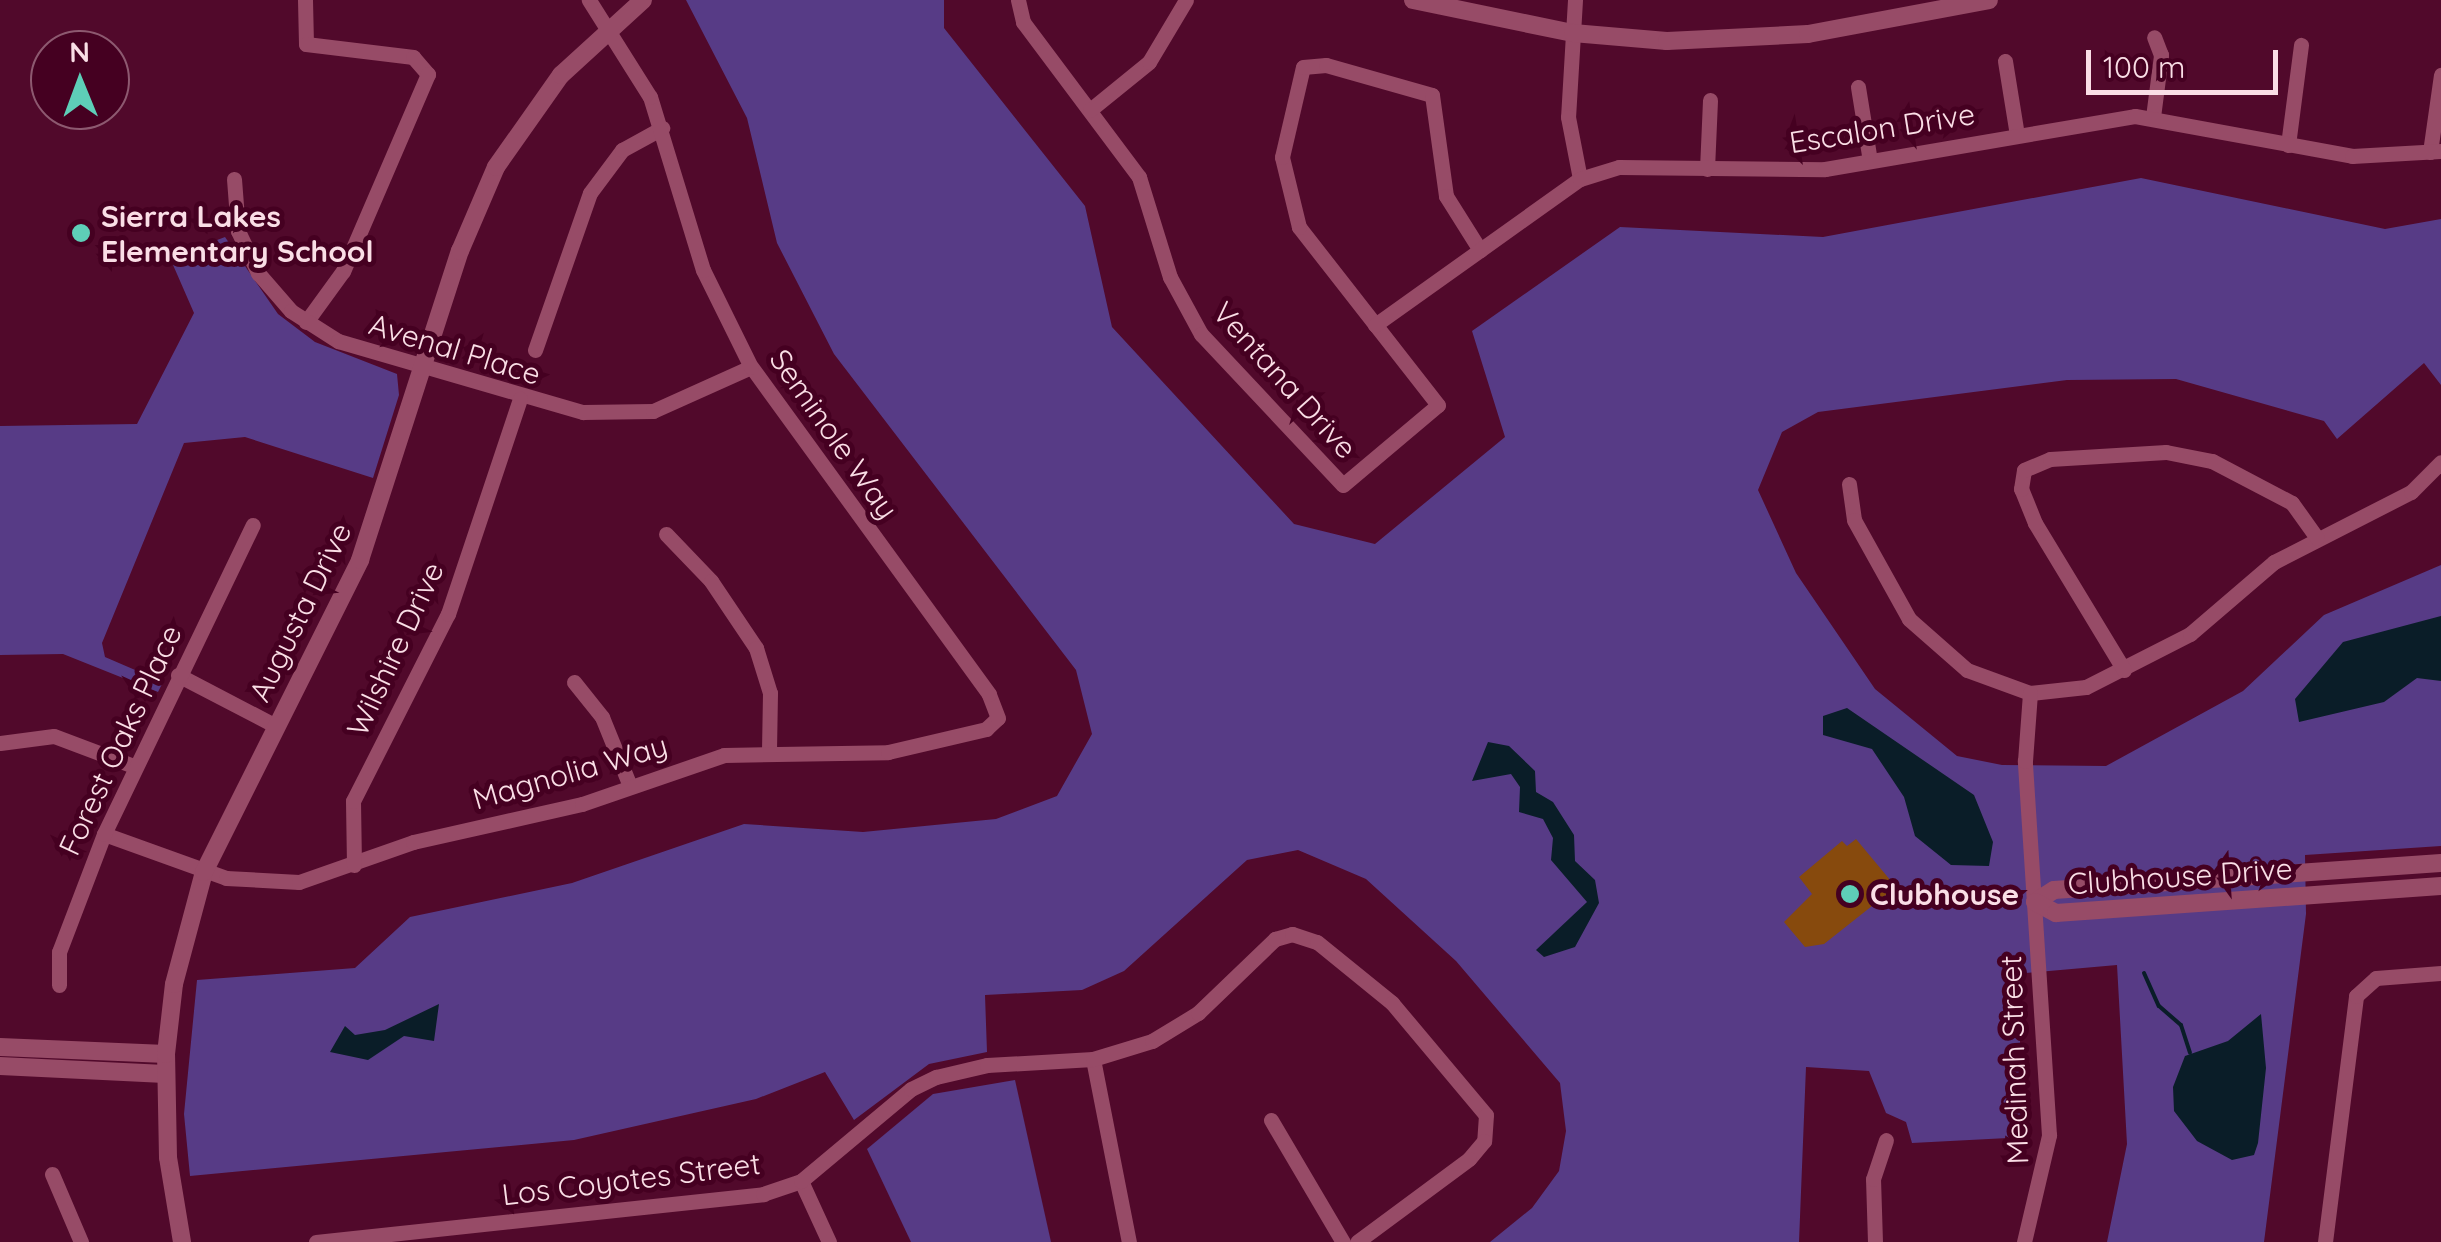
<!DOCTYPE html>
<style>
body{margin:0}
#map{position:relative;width:2441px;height:1242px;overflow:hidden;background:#51092b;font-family:Quicksand,sans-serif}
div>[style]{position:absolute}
.green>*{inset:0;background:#573b86}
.water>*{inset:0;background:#0a1d28}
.stream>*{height:4px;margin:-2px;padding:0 2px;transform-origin:2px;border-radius:2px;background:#0a1d28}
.building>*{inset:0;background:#874a0d}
.minor>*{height:15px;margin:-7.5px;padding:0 7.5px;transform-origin:7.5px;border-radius:7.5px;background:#974b67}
.tertiary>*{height:18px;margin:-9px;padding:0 9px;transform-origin:9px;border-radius:9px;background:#974b67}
.dots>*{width:28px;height:28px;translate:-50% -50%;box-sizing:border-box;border:5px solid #450021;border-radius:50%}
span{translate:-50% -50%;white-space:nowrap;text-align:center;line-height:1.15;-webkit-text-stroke:10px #450021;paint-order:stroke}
.street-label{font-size:30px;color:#fadee6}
.poi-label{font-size:30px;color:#fadee6;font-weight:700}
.left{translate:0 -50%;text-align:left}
.north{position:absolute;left:30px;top:30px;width:100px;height:100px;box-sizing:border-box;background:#450021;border:2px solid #8d5970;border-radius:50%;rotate:359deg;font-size:28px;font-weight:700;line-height:40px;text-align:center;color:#fadee6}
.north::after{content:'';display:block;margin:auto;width:35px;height:45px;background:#5eceb8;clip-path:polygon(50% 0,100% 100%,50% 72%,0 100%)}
.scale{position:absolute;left:2086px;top:50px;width:192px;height:45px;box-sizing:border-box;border:5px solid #fadee6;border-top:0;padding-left:12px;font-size:30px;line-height:35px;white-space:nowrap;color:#fadee6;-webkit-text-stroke:8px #450021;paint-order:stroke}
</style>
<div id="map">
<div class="green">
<i style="clip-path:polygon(686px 0,944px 0,944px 28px,1085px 206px,1112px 327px,1294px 524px,1375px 544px,1505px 437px,1472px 331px,1620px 227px,1823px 237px,2141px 178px,2385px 229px,2441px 219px,2441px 385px,2424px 363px,2337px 439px,2324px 421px,2176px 379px,2067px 380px,1818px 412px,1782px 432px,1758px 490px,1796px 573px,1875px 689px,1957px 756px,2002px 765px,2106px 766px,2243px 691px,2324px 615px,2441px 565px,2441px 846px,2305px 855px,2306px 914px,2264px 1242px,2107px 1242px,2127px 1144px,2117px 965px,2015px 974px,2027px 1137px,1912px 1143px,1906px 1122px,1886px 1113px,1869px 1071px,1806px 1067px,1799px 1242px,1490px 1242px,1532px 1208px,1559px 1171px,1566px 1131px,1560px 1083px,1456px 961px,1366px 879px,1298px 850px,1247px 860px,1124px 971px,1082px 990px,985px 995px,987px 1052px,929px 1064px,854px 1120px,825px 1072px,756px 1099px,574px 1140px,190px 1176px,184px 1114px,197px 980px,355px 968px,410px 917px,572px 883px,744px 824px,863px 832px,996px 819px,1057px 796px,1092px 734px,1076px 670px,834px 354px,777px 243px,747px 118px)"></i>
<i style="clip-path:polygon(225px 237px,278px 314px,315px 342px,397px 374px,399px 395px,373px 478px,245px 437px,184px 443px,102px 643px,105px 657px,163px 682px,158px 692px,63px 654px,0 655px,0 426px,137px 424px,194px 313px,170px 258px)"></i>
<i style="clip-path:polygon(1015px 1080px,1051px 1242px,911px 1242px,867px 1149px,933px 1094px)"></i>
</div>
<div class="water">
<i style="clip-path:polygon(2441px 616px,2441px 681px,2417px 678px,2384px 702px,2299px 722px,2295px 699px,2343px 642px)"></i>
<i style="clip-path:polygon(1847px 708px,1974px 795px,1993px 842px,1989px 866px,1951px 865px,1915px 836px,1904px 797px,1872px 749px,1823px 735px,1823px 716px)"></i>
<i style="clip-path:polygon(1488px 742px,1509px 746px,1535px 771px,1536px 792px,1553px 802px,1574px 835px,1575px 861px,1595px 880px,1599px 903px,1575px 947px,1544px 957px,1536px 950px,1587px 902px,1551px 860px,1553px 838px,1543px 819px,1519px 812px,1520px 787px,1511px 774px,1472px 781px)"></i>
<i style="clip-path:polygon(439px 1004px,434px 1041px,404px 1036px,368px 1060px,330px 1052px,345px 1026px,355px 1035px,385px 1030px)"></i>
<i style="clip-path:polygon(2261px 1014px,2266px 1068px,2258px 1143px,2254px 1155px,2232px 1160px,2197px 1141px,2174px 1111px,2173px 1087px,2185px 1056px,2228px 1041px)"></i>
</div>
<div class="stream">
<i style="left:2144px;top:973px;width:36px;rotate:66deg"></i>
<i style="left:2159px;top:1006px;width:29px;rotate:41deg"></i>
<i style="left:2181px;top:1025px;width:29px;rotate:72deg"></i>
</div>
<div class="building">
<i style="clip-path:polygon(1856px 839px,1896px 887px,1824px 944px,1805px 947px,1784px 922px,1812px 894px,1799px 877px,1842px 841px,1847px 846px)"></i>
</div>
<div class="minor">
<i style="left:305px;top:0;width:44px;rotate:88.7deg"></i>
<i style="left:306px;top:44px;width:108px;rotate:6.9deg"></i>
<i style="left:413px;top:57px;width:23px;rotate:49deg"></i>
<i style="left:428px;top:74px;width:215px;rotate:113.3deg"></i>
<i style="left:343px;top:271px;width:63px;rotate:126deg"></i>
<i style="left:1018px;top:0;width:23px;rotate:77deg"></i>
<i style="left:1023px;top:22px;width:194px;rotate:53.2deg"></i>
<i style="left:1139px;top:177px;width:105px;rotate:72.8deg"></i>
<i style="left:1170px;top:277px;width:65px;rotate:61.5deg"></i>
<i style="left:1201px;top:334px;width:207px;rotate:46.8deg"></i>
<i style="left:1343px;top:485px;width:124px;rotate:-40.1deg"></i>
<i style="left:1438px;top:405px;width:226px;rotate:-128deg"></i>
<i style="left:1299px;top:227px;width:72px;rotate:-103.7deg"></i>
<i style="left:1282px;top:157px;width:92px;rotate:-76.9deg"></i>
<i style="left:1303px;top:67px;width:23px;rotate:-5deg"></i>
<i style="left:1326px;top:65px;width:110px;rotate:15.8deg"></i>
<i style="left:1432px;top:95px;width:102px;rotate:82.1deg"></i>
<i style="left:1446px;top:196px;width:64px;rotate:57.8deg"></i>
<i style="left:1575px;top:0;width:117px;rotate:93.4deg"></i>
<i style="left:1568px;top:117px;width:63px;rotate:79deg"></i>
<i style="left:2005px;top:61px;width:75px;rotate:80.8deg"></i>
<i style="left:1858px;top:87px;width:75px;rotate:80.8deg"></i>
<i style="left:1090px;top:110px;width:76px;rotate:-39.1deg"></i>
<i style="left:1149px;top:62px;width:72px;rotate:-59.2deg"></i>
<i style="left:2153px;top:117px;width:63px;rotate:-82.6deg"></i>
<i style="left:2161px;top:55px;width:19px;rotate:-111deg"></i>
<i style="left:2288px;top:145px;width:101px;rotate:-82.6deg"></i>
<i style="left:2430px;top:152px;width:78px;rotate:-81.9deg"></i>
<i style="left:1707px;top:169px;width:69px;rotate:-87.5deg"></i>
<i style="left:234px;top:179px;width:52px;rotate:85.6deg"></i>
<i style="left:238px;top:231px;width:47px;rotate:64.5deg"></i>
<i style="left:258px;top:273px;width:50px;rotate:49deg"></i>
<i style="left:291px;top:311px;width:56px;rotate:32.6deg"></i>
<i style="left:338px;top:341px;width:255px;rotate:16.2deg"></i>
<i style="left:583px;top:412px;width:70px;rotate:-0.8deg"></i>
<i style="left:653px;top:411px;width:107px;rotate:-24.2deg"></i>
<i style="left:1375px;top:325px;width:252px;rotate:-35.5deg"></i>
<i style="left:1580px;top:179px;width:41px;rotate:-17.1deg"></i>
<i style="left:1619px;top:167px;width:206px;rotate:0.6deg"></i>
<i style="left:1825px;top:169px;width:314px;rotate:-9.7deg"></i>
<i style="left:2135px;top:116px;width:221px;rotate:10.4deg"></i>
<i style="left:2352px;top:156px;width:89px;rotate:-3.2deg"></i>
<i style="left:535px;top:350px;width:166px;rotate:-70.7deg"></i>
<i style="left:590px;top:193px;width:54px;rotate:-53.3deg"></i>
<i style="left:622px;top:150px;width:46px;rotate:-28.8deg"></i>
<i style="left:1849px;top:484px;width:36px;rotate:82deg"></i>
<i style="left:1854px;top:520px;width:113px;rotate:60.9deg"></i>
<i style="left:1909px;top:619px;width:77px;rotate:41.3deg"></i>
<i style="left:1967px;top:670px;width:67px;rotate:20.1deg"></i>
<i style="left:2030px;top:693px;width:56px;rotate:-6.1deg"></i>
<i style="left:2086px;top:687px;width:117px;rotate:-27deg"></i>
<i style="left:2190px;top:634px;width:111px;rotate:-40.6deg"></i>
<i style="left:2274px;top:562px;width:154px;rotate:-27.1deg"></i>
<i style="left:2411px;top:492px;width:42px;rotate:-45deg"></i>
<i style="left:666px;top:534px;width:65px;rotate:46.2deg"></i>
<i style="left:711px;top:581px;width:81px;rotate:56.1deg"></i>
<i style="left:756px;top:648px;width:47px;rotate:72.7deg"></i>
<i style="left:770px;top:693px;width:58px;rotate:91deg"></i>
<i style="left:2124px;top:670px;width:172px;rotate:-121.2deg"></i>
<i style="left:2035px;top:523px;width:37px;rotate:-112deg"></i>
<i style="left:2021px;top:489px;width:19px;rotate:-81deg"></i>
<i style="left:2024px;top:470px;width:28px;rotate:-23deg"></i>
<i style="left:2050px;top:459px;width:116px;rotate:-3.5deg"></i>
<i style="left:2166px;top:452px;width:47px;rotate:11.1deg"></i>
<i style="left:2212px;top:461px;width:90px;rotate:27.7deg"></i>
<i style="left:2292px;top:503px;width:43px;rotate:54.5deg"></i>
<i style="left:178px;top:675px;width:110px;rotate:27.5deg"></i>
<i style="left:574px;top:682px;width:45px;rotate:51.3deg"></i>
<i style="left:602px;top:717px;width:74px;rotate:67.9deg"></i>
<i style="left:0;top:743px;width:54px;rotate:-7.4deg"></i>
<i style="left:54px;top:736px;width:85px;rotate:20.6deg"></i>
<i style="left:104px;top:834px;width:130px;rotate:19.8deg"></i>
<i style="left:226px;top:878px;width:73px;rotate:3.1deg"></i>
<i style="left:299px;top:882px;width:121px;rotate:-19.3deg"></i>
<i style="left:413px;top:842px;width:173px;rotate:-12.7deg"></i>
<i style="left:582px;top:804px;width:150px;rotate:-19deg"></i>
<i style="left:724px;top:755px;width:164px;rotate:-1deg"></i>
<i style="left:888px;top:752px;width:101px;rotate:-13.2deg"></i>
<i style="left:986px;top:729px;width:16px;rotate:-43deg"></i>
<i style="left:998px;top:718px;width:26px;rotate:-111deg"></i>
<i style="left:989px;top:694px;width:404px;rotate:-126deg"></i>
<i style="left:751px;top:367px;width:108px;rotate:-116.3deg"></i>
<i style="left:703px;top:270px;width:181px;rotate:-107deg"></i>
<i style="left:650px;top:97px;width:115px;rotate:-122.2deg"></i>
<i style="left:354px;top:865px;width:64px;rotate:-90.9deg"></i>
<i style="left:353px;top:801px;width:210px;rotate:-63.1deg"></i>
<i style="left:448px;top:614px;width:227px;rotate:-71.5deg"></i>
<i style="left:59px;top:985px;width:33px;rotate:-90deg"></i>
<i style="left:59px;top:952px;width:126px;rotate:-69.1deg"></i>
<i style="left:104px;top:834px;width:343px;rotate:-64.3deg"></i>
<i style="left:1093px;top:1059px;width:187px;rotate:78.9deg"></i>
<i style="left:1271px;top:1120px;width:142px;rotate:59.5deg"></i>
<i style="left:52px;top:1174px;width:74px;rotate:66.9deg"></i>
<i style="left:801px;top:1181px;width:67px;rotate:65.3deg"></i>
<i style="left:316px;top:1242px;width:450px;rotate:-6.1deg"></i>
<i style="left:763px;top:1194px;width:40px;rotate:-18.9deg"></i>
<i style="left:801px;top:1181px;width:143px;rotate:-39.9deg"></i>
<i style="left:911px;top:1089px;width:28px;rotate:-26deg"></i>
<i style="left:936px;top:1077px;width:52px;rotate:-13.2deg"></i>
<i style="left:987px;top:1065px;width:106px;rotate:-3.2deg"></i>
<i style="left:1093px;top:1059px;width:62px;rotate:-17deg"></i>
<i style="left:1152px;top:1041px;width:54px;rotate:-31.3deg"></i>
<i style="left:1198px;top:1013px;width:107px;rotate:-43.9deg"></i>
<i style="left:1275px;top:939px;width:18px;rotate:-16deg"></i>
<i style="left:1292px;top:934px;width:26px;rotate:18deg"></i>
<i style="left:1317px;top:942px;width:97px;rotate:39.1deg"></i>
<i style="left:1392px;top:1003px;width:146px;rotate:50deg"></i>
<i style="left:1486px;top:1115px;width:26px;rotate:94deg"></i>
<i style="left:1484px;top:1141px;width:23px;rotate:130deg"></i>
<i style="left:1469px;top:1159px;width:139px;rotate:143.5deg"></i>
<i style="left:1875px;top:1242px;width:63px;rotate:-91.8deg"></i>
<i style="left:1873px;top:1179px;width:41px;rotate:-71.6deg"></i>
<i style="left:2024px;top:1242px;width:110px;rotate:-76.8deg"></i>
<i style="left:2049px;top:1135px;width:375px;rotate:-93.7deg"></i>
<i style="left:2025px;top:761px;width:68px;rotate:-85.8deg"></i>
<i style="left:2325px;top:1242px;width:248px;rotate:-82.8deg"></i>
<i style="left:2356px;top:996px;width:27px;rotate:-42deg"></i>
<i style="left:2376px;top:978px;width:65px;rotate:-4.4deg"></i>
</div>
<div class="tertiary">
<i style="left:1413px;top:0;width:163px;rotate:11.7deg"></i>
<i style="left:1573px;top:33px;width:94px;rotate:4.9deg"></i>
<i style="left:1667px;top:41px;width:141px;rotate:-2.8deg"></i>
<i style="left:1808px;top:34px;width:184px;rotate:-10.6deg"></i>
<i style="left:2441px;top:863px;width:388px;rotate:176deg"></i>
<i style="left:2054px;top:890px;width:22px;rotate:148deg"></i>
<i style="left:2035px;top:902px;width:24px;rotate:28deg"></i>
<i style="left:2056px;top:913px;width:386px;rotate:-4deg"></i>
<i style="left:0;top:1047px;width:166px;rotate:2.4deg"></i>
<i style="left:0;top:1066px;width:165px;rotate:2.8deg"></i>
<i style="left:182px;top:1242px;width:86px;rotate:-99.4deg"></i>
<i style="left:168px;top:1157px;width:103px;rotate:-91.1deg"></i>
<i style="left:166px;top:1054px;width:70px;rotate:-83.5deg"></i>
<i style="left:174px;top:984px;width:116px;rotate:-75deg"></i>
<i style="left:204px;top:872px;width:349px;rotate:-63.4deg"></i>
<i style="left:360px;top:560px;width:325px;rotate:-72.1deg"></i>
<i style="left:460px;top:251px;width:91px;rotate:-66.8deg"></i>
<i style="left:496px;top:167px;width:113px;rotate:-54.8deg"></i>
<i style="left:561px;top:75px;width:111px;rotate:-42.4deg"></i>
</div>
<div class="dots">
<i style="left:81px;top:233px;background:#5eceb8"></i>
<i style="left:1850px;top:894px;background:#5eceb8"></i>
</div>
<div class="street-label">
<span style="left:1882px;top:128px;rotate:-9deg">Escalon Drive</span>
<span style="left:455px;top:349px;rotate:17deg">Avenal Place</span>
<span style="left:1285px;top:380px;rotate:48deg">Ventana Drive</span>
<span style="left:834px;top:434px;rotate:55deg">Seminole Way</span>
<span style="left:300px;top:612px;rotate:-64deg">Augusta Drive</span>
<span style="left:395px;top:649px;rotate:-65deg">Wilshire Drive</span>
<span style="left:120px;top:740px;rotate:-65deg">Forest Oaks Place</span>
<span style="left:570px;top:772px;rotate:-16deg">Magnolia Way</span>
<span style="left:2180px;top:876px;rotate:-4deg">Clubhouse Drive</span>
<span style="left:2014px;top:1060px;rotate:-92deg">Medinah Street</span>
<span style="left:631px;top:1179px;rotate:-7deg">Los Coyotes Street</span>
</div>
<div class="poi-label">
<span class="left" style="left:101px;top:233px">Sierra Lakes<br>Elementary School</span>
<span class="left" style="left:1870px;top:894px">Clubhouse</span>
</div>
<div class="north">N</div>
<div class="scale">100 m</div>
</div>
